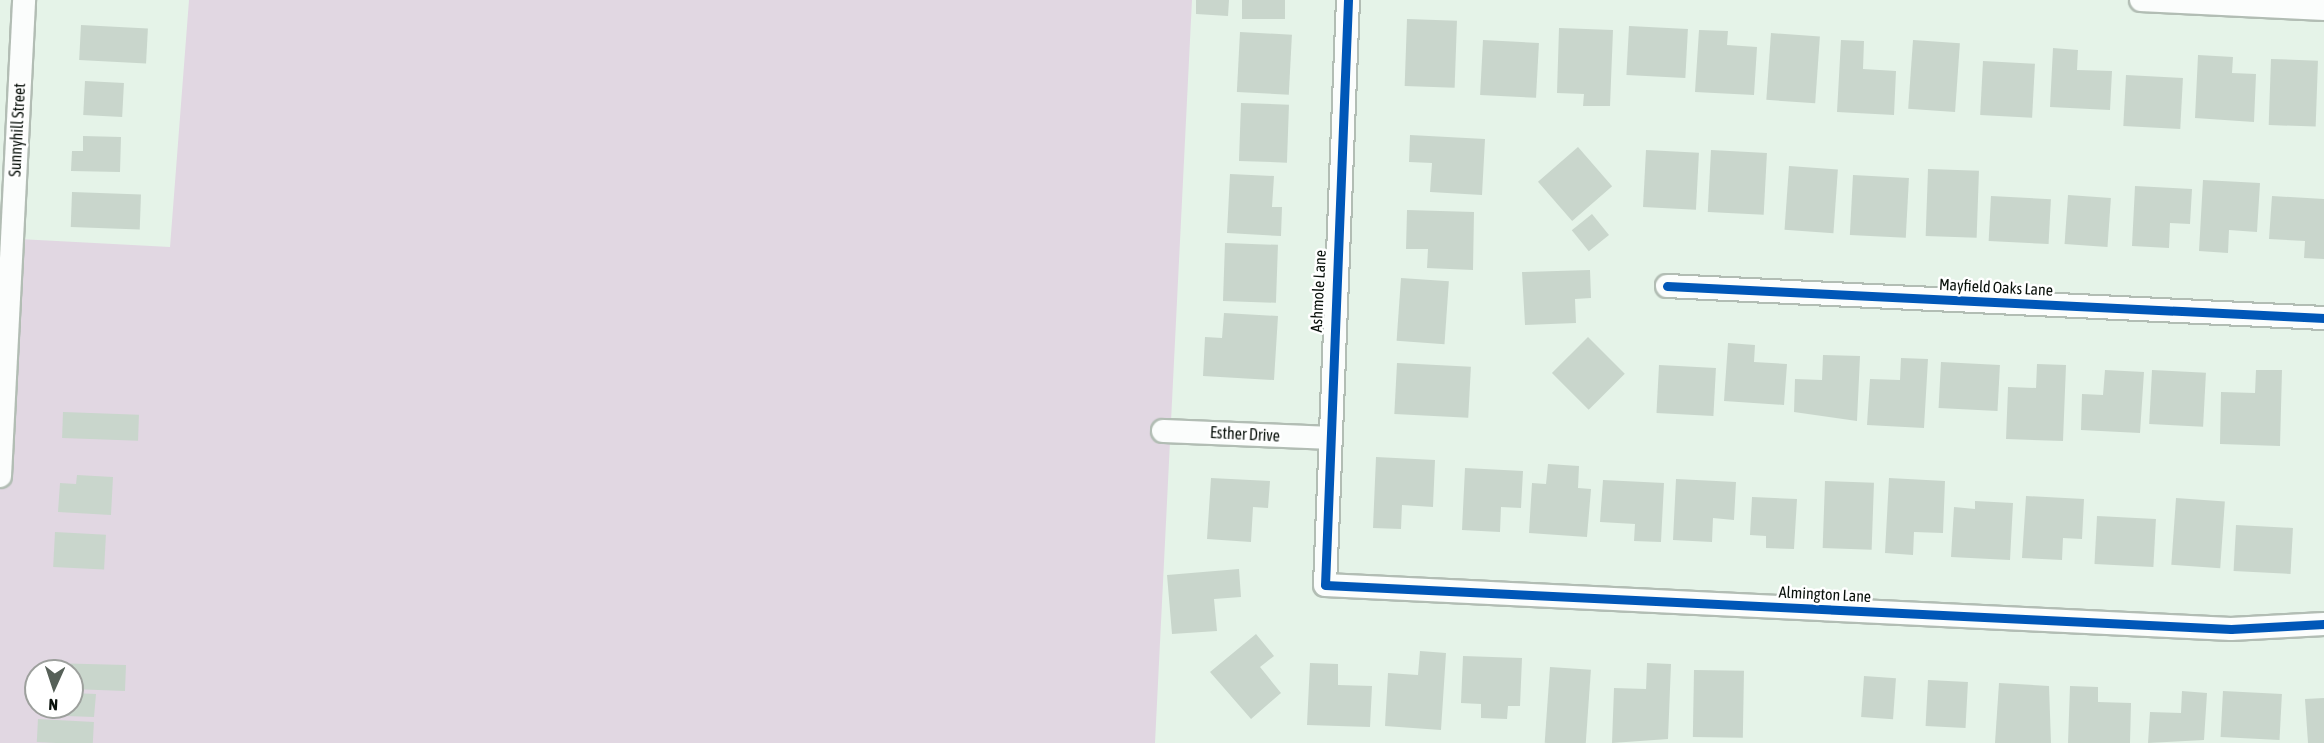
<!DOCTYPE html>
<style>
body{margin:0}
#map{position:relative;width:2324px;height:743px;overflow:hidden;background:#e5f3e8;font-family:"Asap Condensed",sans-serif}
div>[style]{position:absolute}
.green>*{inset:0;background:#e1d7e2}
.building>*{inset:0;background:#c9d6cc;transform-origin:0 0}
.roads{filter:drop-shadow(2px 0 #b2bdb4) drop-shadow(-2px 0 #b2bdb4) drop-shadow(0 2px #b2bdb4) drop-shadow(0 -2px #b2bdb4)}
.street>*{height:22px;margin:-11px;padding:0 11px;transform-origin:11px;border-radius:11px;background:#fbfdfc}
.cycleway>*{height:9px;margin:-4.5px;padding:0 4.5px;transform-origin:4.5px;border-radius:4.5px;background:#0057b8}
span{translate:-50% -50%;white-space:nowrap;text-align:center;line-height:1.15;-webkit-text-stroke:5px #fff;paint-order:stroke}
.street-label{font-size:16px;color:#09110b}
.north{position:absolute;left:24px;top:659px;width:60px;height:60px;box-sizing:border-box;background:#fff;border:2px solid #9da09d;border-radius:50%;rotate:183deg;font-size:16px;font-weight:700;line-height:24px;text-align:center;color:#09110b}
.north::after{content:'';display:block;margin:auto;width:21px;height:27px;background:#566058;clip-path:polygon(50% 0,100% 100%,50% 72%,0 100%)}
</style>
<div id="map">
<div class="green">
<i style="clip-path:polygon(evenodd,189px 0,1192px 0,1155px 743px,0 743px,0 238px,170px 247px,189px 0,36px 671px,72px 671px,72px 707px,36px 707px,36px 671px)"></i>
</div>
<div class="building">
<i style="clip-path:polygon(1196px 0,1229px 0,1228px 16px,1196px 14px)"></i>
<i style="left:1242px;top:0;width:43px;height:19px"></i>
<i style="left:1407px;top:19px;width:50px;height:67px;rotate:2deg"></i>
<i style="left:81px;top:25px;width:67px;height:35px;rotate:3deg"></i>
<i style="left:1629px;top:26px;width:59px;height:49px;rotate:3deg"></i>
<i style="clip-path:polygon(1559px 28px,1613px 30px,1610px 106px,1583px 106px,1584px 94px,1557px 93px)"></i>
<i style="clip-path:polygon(1699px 30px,1728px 31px,1727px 45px,1757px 47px,1754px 95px,1695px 92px)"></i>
<i style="left:1240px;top:32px;width:52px;height:60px;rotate:3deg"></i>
<i style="left:1771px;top:33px;width:49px;height:67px;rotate:4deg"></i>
<i style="left:1483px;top:40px;width:56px;height:55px;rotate:3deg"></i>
<i style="clip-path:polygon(1841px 40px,1864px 41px,1863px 69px,1896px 71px,1894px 115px,1837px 112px)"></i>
<i style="left:1913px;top:40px;width:47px;height:69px;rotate:4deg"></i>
<i style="clip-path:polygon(2053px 48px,2078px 50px,2077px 70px,2112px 71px,2110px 110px,2050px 107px)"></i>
<i style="clip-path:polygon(2198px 55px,2233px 57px,2232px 73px,2256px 74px,2254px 122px,2195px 118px)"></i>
<i style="left:2271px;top:59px;width:47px;height:66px;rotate:2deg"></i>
<i style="left:1983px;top:61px;width:52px;height:54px;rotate:3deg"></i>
<i style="left:2126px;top:75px;width:57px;height:51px;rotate:3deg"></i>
<i style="left:85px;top:81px;width:39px;height:34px;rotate:3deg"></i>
<i style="left:1241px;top:103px;width:48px;height:58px;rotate:2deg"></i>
<i style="clip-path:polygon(1410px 135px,1485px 139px,1482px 195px,1430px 192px,1432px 163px,1409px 162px)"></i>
<i style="clip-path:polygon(83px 136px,121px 137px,120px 172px,71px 171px,72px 151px,83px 151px)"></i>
<i style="left:1578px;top:147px;width:52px;height:53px;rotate:49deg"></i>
<i style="left:1646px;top:150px;width:53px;height:57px;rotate:3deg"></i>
<i style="left:1711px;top:150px;width:56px;height:62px;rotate:3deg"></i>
<i style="left:1789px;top:166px;width:49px;height:64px;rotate:4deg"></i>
<i style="left:1928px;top:169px;width:51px;height:67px;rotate:2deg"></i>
<i style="clip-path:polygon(1230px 174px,1274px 176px,1272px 207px,1282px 207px,1281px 236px,1227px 233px)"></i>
<i style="left:1853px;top:175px;width:56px;height:60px;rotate:3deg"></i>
<i style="clip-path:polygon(2203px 180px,2260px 183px,2257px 232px,2229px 230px,2228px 253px,2199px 251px)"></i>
<i style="clip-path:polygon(2135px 186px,2192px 189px,2190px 224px,2170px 223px,2169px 248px,2132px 246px)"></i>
<i style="left:72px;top:192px;width:69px;height:35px;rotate:2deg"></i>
<i style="left:2068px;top:195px;width:43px;height:49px;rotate:4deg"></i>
<i style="left:1991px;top:196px;width:60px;height:45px;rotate:3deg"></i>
<i style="clip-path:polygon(2272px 196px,2324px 199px,2324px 259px,2304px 258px,2305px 241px,2269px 239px)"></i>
<i style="clip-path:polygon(1407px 210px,1474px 212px,1473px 270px,1427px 268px,1428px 249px,1406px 249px)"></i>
<i style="left:1592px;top:214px;width:27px;height:26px;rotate:51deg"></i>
<i style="left:1225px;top:243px;width:53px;height:58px;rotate:2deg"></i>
<i style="clip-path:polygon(1590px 270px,1591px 298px,1575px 299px,1576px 323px,1525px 325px,1522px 272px)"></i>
<i style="left:1401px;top:278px;width:48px;height:63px;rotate:4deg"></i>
<i style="clip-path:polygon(1224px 313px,1278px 316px,1274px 380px,1203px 376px,1205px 337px,1222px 338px)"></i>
<i style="left:1588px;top:337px;width:52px;height:51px;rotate:45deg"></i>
<i style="clip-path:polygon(1728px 343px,1755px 345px,1754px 362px,1787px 364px,1784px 405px,1724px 401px)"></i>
<i style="clip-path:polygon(1823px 355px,1860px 356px,1857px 421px,1794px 412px,1795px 379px,1822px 380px)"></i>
<i style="clip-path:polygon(1901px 358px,1928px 359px,1924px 428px,1867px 425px,1870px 379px,1900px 380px)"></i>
<i style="left:1941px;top:362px;width:59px;height:46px;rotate:3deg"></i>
<i style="left:1397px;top:363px;width:74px;height:51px;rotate:3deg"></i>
<i style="clip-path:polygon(2037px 364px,2066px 365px,2063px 441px,2006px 439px,2008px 387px,2036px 388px)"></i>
<i style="left:1659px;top:365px;width:57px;height:48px;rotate:3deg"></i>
<i style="clip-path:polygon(2105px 370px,2144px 372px,2140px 433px,2081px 430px,2082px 394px,2103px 395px)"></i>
<i style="left:2152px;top:370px;width:54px;height:54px;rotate:3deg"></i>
<i style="clip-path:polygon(2256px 370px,2282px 370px,2280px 446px,2220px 444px,2221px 392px,2255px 393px)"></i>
<i style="left:63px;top:412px;width:76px;height:26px;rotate:2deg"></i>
<i style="clip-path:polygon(1376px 457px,1435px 460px,1433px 507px,1402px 505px,1401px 529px,1373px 528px)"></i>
<i style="clip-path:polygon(1548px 464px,1579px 466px,1578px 488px,1591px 489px,1587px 537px,1529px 533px,1532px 483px,1546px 484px)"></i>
<i style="clip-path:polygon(1465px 468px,1523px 471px,1521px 508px,1501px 507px,1500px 532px,1462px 530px)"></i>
<i style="clip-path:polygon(77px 475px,113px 477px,111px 515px,58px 512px,60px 483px,76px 484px)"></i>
<i style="clip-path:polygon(1211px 478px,1270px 481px,1268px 508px,1253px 507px,1251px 542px,1207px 539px)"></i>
<i style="clip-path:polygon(1889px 478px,1945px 481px,1943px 533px,1914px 532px,1913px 555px,1885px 553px)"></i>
<i style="clip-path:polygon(1676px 479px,1736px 482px,1734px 520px,1713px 518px,1712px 542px,1673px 540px)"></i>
<i style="clip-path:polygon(1603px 480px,1664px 483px,1661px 542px,1634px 541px,1635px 524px,1600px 522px)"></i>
<i style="left:1825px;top:481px;width:49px;height:67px;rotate:2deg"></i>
<i style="clip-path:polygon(2026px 496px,2084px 499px,2082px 539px,2063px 538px,2062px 560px,2022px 558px)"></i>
<i style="clip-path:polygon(1752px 497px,1797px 499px,1794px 549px,1766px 548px,1766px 536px,1750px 535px)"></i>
<i style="left:2176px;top:498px;width:49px;height:67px;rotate:4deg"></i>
<i style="clip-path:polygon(1975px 501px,2013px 503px,2010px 560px,1951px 557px,1954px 507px,1975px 509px)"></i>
<i style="left:2097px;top:516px;width:59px;height:48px;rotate:3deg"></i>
<i style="left:2236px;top:525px;width:57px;height:46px;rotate:3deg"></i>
<i style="left:55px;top:532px;width:51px;height:35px;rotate:3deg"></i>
<i style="clip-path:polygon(1239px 569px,1241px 597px,1214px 599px,1217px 631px,1172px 634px,1167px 575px)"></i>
<i style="clip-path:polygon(1256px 634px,1274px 656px,1260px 667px,1281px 693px,1251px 719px,1210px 672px)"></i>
<i style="clip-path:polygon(1420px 651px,1446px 653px,1441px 730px,1385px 726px,1388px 673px,1418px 675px)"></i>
<i style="clip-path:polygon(1463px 656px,1522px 658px,1520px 706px,1508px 706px,1507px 719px,1481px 718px,1481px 704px,1461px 703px)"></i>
<i style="clip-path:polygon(49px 663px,126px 665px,125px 691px,72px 689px,72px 671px,49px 671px)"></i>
<i style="clip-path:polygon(1310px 663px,1338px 664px,1338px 685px,1372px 686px,1370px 727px,1307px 725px)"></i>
<i style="clip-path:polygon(1647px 663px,1671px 664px,1668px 739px,1612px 743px,1614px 688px,1646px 689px)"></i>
<i style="left:1550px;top:667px;width:41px;height:76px;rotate:4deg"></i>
<i style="left:1694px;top:670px;width:50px;height:67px;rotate:1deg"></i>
<i style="left:1864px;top:676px;width:32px;height:41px;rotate:4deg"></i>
<i style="left:1928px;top:680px;width:40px;height:46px;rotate:3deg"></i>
<i style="clip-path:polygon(1999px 683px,2049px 686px,2051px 743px,1995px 743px)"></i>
<i style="clip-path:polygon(2070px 686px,2098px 687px,2098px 702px,2131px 703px,2130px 743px,2068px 743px)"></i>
<i style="clip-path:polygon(2182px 691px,2207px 693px,2204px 740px,2148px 743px,2150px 712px,2181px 713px)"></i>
<i style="left:2223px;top:691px;width:59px;height:46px;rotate:3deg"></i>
<i style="clip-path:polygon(72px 693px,96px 694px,94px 717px,39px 715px,39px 707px,72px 707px)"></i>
<i style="clip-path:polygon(2324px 698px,2324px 743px,2308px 743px,2305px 699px)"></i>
<i style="left:38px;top:719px;width:56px;height:23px;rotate:3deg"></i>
</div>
<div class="roads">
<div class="street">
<i style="left:1348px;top:0;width:585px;rotate:92.25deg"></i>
<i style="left:1325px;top:585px;width:907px;rotate:2.78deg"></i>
<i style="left:2231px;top:629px;width:93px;rotate:-3.1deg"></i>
<i style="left:2141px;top:0;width:183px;rotate:2.8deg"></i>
<i style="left:1667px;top:286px;width:658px;rotate:2.79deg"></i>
<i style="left:1163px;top:431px;width:164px;rotate:2.4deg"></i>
<i style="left:0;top:476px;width:477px;rotate:-87.1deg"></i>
</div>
</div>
<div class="cycleway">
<i style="left:1348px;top:0;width:585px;rotate:92.25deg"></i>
<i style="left:1325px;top:585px;width:907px;rotate:2.78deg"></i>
<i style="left:2231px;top:629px;width:93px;rotate:-3.1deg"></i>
<i style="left:1667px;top:286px;width:658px;rotate:2.79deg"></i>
</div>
<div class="street-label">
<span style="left:17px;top:130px;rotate:-87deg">Sunnyhill Street</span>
<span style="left:1996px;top:287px;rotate:3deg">Mayfield Oaks Lane</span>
<span style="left:1318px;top:291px;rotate:-87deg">Ashmole Lane</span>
<span style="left:1245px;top:434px;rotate:3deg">Esther Drive</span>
<span style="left:1825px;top:594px;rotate:3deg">Almington Lane</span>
</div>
<div class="north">N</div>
</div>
